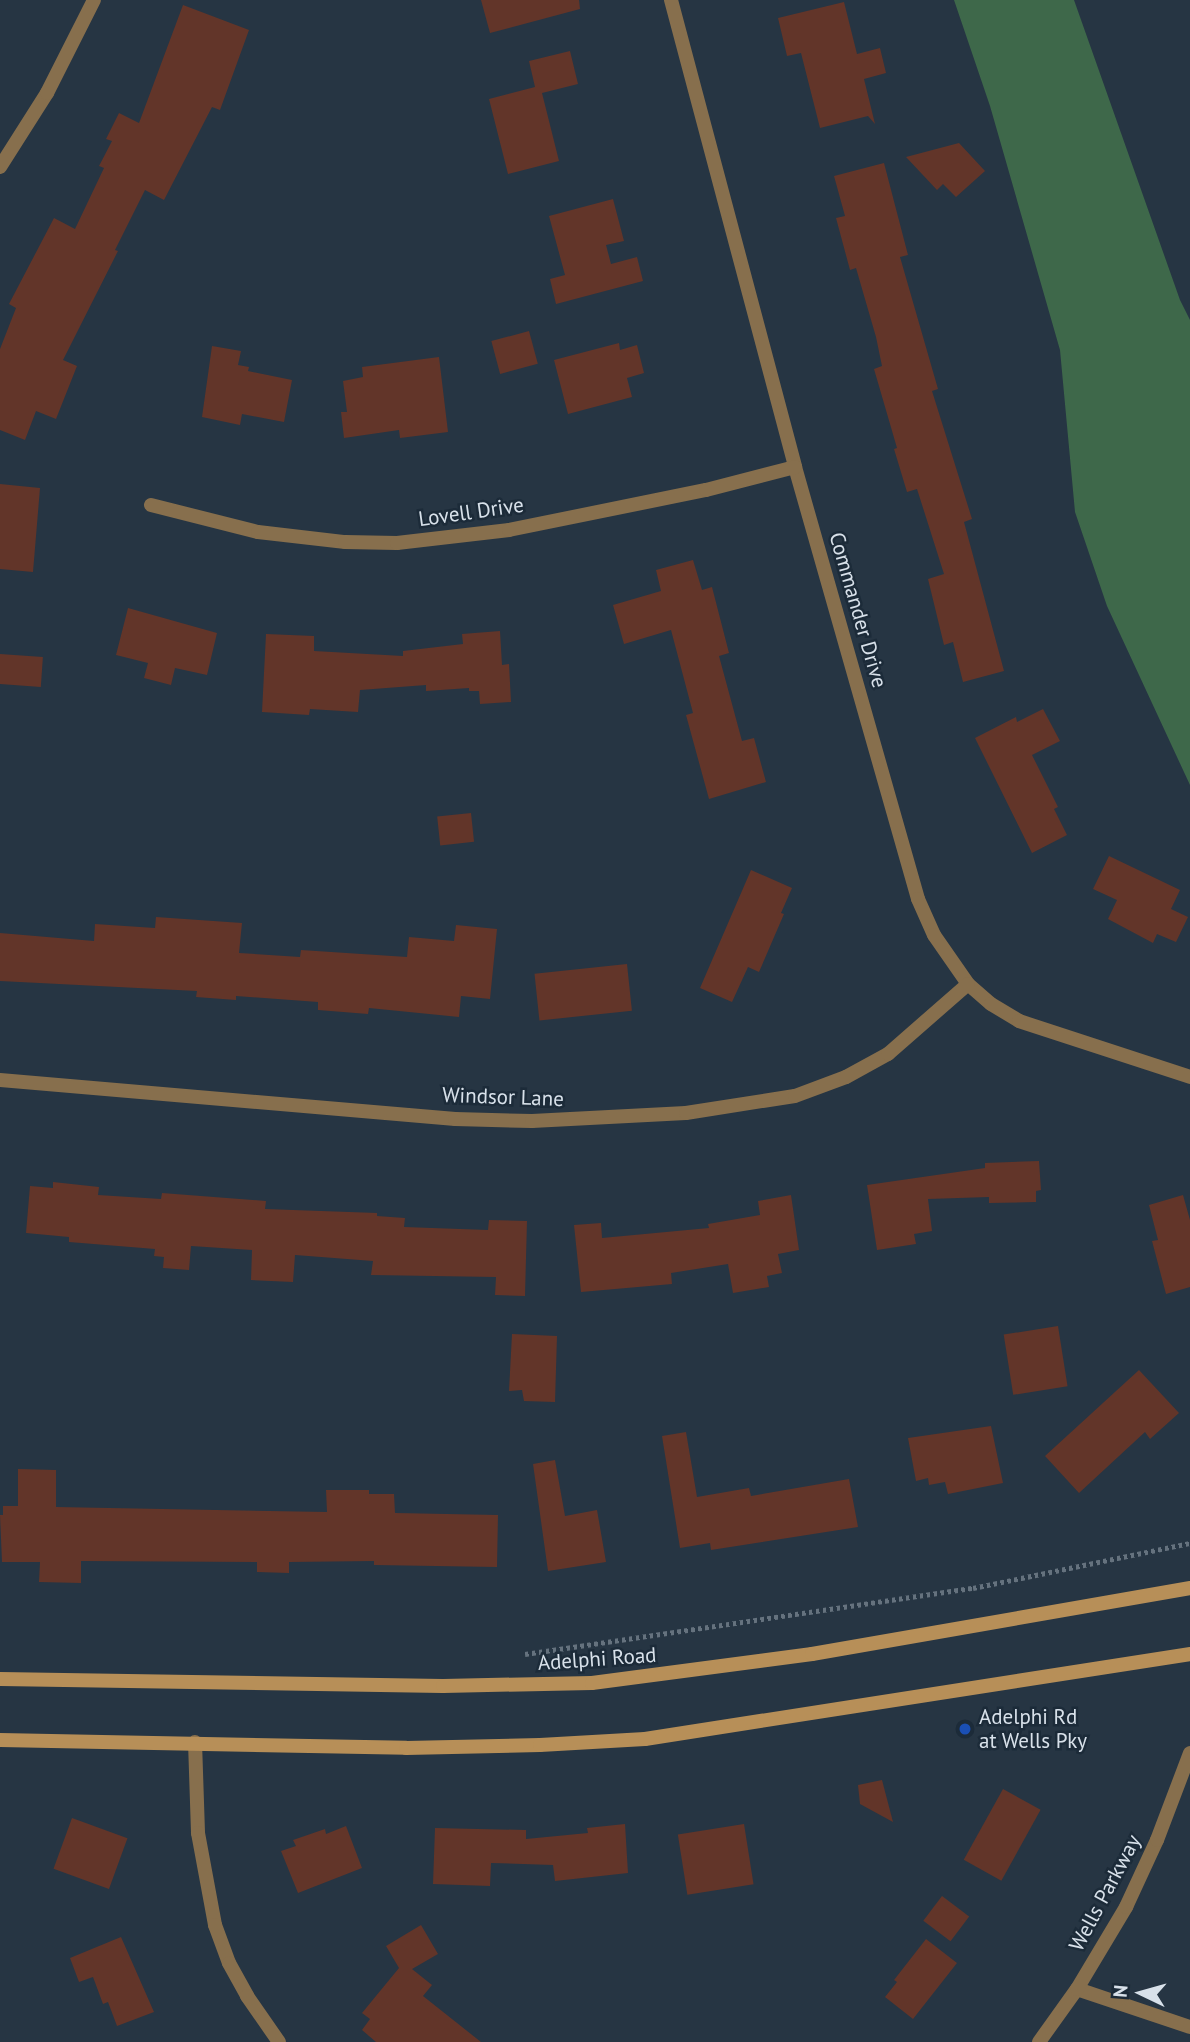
<!DOCTYPE html>
<style>
body{margin:0}
#map{position:relative;width:1190px;height:2042px;overflow:hidden;background:#263543;font-family:"PT Sans",sans-serif}
div>[style]{position:absolute}
.forest>*{inset:0;background:#3e684a}
.building>*{inset:0;background:#623529;transform-origin:0 0}
.path>*{height:4.5px;margin-top:-2.25px;transform-origin:0;background:repeating-linear-gradient(90deg,#65727e 0 3.5px,transparent 0 7px)}
.street>*{height:14px;margin:-7px;padding:0 7px;transform-origin:7px;border-radius:7px;background:#876f4d}
.secondary>*{height:14px;margin:-7px;padding:0 7px;transform-origin:7px;border-radius:7px;background:#b78f58}
.dots>*{width:19px;height:19px;translate:-50% -50%;box-sizing:border-box;border:4px solid #1c2b39;border-radius:50%}
span{translate:-50% -50%;white-space:nowrap;text-align:center;line-height:1.15;-webkit-text-stroke:5px #1c2b39;paint-order:stroke}
.street-label{font-size:21px;color:#d8e1ea}
.poi-label{font-size:21px;color:#d8e1ea}
.left{translate:0 -50%;text-align:left}
.north{position:absolute;left:1106px;top:1958px;width:70px;height:70px;-webkit-text-stroke:5px #1c2b39;paint-order:stroke;rotate:275deg;font-size:19px;font-weight:700;line-height:28px;text-align:center;color:#d8e1ea}
.north::after{content:'';display:block;margin:auto;width:24px;height:32px;background:#d8e1ea;clip-path:polygon(50% 0,100% 100%,50% 72%,0 100%)}
</style>
<div id="map">
<div class="forest">
<i style="clip-path:polygon(954px 0,1074px 0,1180px 300px,1190px 320px,1190px 785px,1107px 606px,1075px 512px,1060px 350px,990px 106px)"></i>
</div>
<div class="building">
<i style="clip-path:polygon(481px 0,579px 0,580px 9px,490px 33px)"></i>
<i style="clip-path:polygon(844px 2px,857px 54px,880px 48px,886px 73px,864px 79px,875px 124px,868px 116px,820px 128px,801px 53px,787px 56px,778px 18px)"></i>
<i style="clip-path:polygon(183px 5px,249px 30px,220px 110px,212px 107px,164px 200px,145px 190px,115px 250px,118px 251px,63px 360px,77px 366px,56px 419px,36px 411px,25px 440px,0 430px,0 349px,16px 308px,9px 304px,54px 218px,75px 229px,104px 168px,99px 166px,112px 141px,106px 139px,119px 113px,139px 123px)"></i>
<i style="clip-path:polygon(570px 51px,578px 84px,542px 93px,559px 161px,508px 174px,489px 99px,535px 87px,529px 61px)"></i>
<i style="clip-path:polygon(959px 143px,985px 171px,956px 197px,943px 184px,937px 190px,906px 157px)"></i>
<i style="clip-path:polygon(884px 163px,908px 255px,900px 257px,938px 389px,932px 391px,972px 519px,964px 522px,1004px 671px,963px 682px,953px 642px,944px 645px,928px 579px,944px 574px,917px 489px,907px 492px,894px 449px,897px 448px,874px 369px,882px 366px,876px 337px,856px 268px,850px 270px,836px 218px,845px 216px,834px 176px)"></i>
<i style="clip-path:polygon(613px 199px,624px 241px,606px 245px,611px 264px,637px 257px,643px 281px,556px 304px,550px 279px,565px 275px,549px 216px)"></i>
<i style="left:529px;top:331px;width:34px;height:39px;rotate:75deg"></i>
<i style="clip-path:polygon(619px 343px,620px 350px,637px 345px,644px 373px,627px 378px,632px 397px,568px 414px,554px 360px)"></i>
<i style="clip-path:polygon(212px 346px,241px 351px,238px 365px,249px 367px,248px 371px,292px 380px,284px 422px,242px 414px,240px 425px,202px 417px)"></i>
<i style="clip-path:polygon(439px 357px,448px 432px,400px 438px,399px 430px,344px 438px,341px 412px,347px 412px,343px 381px,363px 377px,362px 367px)"></i>
<i style="clip-path:polygon(0 484px,40px 488px,33px 572px,0 569px)"></i>
<i style="clip-path:polygon(693px 560px,702px 590px,712px 587px,729px 653px,719px 656px,742px 741px,754px 738px,766px 782px,709px 799px,686px 715px,693px 713px,671px 630px,624px 644px,613px 605px,661px 591px,656px 570px)"></i>
<i style="clip-path:polygon(128px 608px,217px 633px,207px 675px,175px 668px,171px 685px,144px 678px,148px 663px,116px 655px)"></i>
<i style="clip-path:polygon(500px 631px,502px 665px,509px 664px,511px 702px,480px 704px,479px 691px,469px 691px,469px 688px,426px 691px,426px 685px,360px 690px,358px 712px,310px 709px,309px 715px,262px 712px,266px 634px,314px 636px,314px 651px,403px 656px,403px 651px,463px 644px,462px 634px)"></i>
<i style="left:0;top:654px;width:43px;height:30px;rotate:4deg"></i>
<i style="clip-path:polygon(1043px 709px,1060px 741px,1032px 755px,1058px 807px,1054px 809px,1067px 835px,1032px 853px,975px 738px,1016px 717px,1017px 722px)"></i>
<i style="left:471px;top:813px;width:29px;height:34px;rotate:84deg"></i>
<i style="clip-path:polygon(1109px 856px,1180px 890px,1171px 909px,1188px 917px,1176px 942px,1157px 934px,1153px 943px,1108px 919px,1117px 900px,1093px 889px)"></i>
<i style="clip-path:polygon(751px 870px,792px 888px,781px 913px,784px 914px,759px 972px,748px 967px,732px 1002px,700px 988px)"></i>
<i style="clip-path:polygon(156px 917px,242px 923px,239px 953px,300px 957px,301px 950px,407px 957px,409px 937px,454px 941px,456px 925px,497px 929px,490px 999px,461px 996px,459px 1017px,369px 1008px,368px 1014px,318px 1010px,318px 1002px,236px 996px,236px 1000px,196px 997px,197px 991px,0 981px,0 933px,94px 941px,95px 924px,155px 928px)"></i>
<i style="left:627px;top:964px;width:47px;height:93px;rotate:84deg"></i>
<i style="clip-path:polygon(1039px 1161px,1041px 1190px,1036px 1191px,1036px 1202px,989px 1203px,989px 1197px,928px 1199px,932px 1231px,914px 1234px,916px 1244px,877px 1250px,867px 1185px,985px 1168px,985px 1163px)"></i>
<i style="clip-path:polygon(53px 1182px,99px 1187px,98px 1195px,161px 1199px,162px 1193px,266px 1201px,265px 1209px,377px 1213px,377px 1216px,405px 1218px,404px 1227px,488px 1230px,489px 1220px,527px 1221px,525px 1296px,495px 1295px,496px 1277px,371px 1275px,373px 1261px,295px 1255px,293px 1282px,251px 1280px,252px 1250px,191px 1246px,189px 1270px,163px 1268px,164px 1257px,154px 1256px,155px 1249px,69px 1242px,69px 1237px,26px 1233px,30px 1186px,53px 1188px)"></i>
<i style="clip-path:polygon(791px 1195px,799px 1250px,778px 1254px,782px 1273px,767px 1276px,769px 1287px,733px 1293px,728px 1264px,671px 1273px,672px 1284px,581px 1292px,574px 1225px,601px 1223px,602px 1238px,709px 1228px,708px 1224px,760px 1215px,758px 1201px)"></i>
<i style="clip-path:polygon(1183px 1195px,1190px 1220px,1190px 1287px,1166px 1294px,1152px 1241px,1158px 1240px,1149px 1205px)"></i>
<i style="left:1058px;top:1326px;width:61px;height:55px;rotate:81deg"></i>
<i style="clip-path:polygon(512px 1334px,557px 1336px,555px 1402px,524px 1401px,522px 1390px,509px 1391px)"></i>
<i style="clip-path:polygon(1139px 1370px,1179px 1413px,1150px 1439px,1145px 1432px,1079px 1493px,1045px 1456px)"></i>
<i style="clip-path:polygon(991px 1426px,1003px 1483px,948px 1494px,945px 1482px,929px 1485px,928px 1478px,916px 1481px,908px 1438px)"></i>
<i style="clip-path:polygon(686px 1432px,697px 1497px,749px 1488px,751px 1496px,849px 1479px,858px 1527px,711px 1550px,710px 1543px,680px 1548px,662px 1436px)"></i>
<i style="clip-path:polygon(555px 1460px,565px 1516px,597px 1510px,606px 1562px,548px 1571px,533px 1464px)"></i>
<i style="clip-path:polygon(18px 1469px,56px 1470px,56px 1507px,327px 1512px,326px 1490px,369px 1490px,369px 1494px,394px 1494px,395px 1513px,498px 1515px,497px 1567px,374px 1565px,374px 1561px,289px 1562px,289px 1573px,257px 1572px,257px 1562px,81px 1561px,81px 1583px,39px 1582px,40px 1562px,2px 1562px,0 1515px,3px 1515px,3px 1506px,18px 1506px)"></i>
<i style="clip-path:polygon(882px 1780px,893px 1822px,860px 1804px,858px 1785px)"></i>
<i style="left:1003px;top:1789px;width:43px;height:81px;rotate:29deg"></i>
<i style="left:72px;top:1818px;width:59px;height:54px;rotate:20deg"></i>
<i style="clip-path:polygon(625px 1824px,628px 1873px,555px 1881px,553px 1865px,491px 1863px,490px 1886px,433px 1884px,435px 1828px,526px 1830px,526px 1839px,588px 1833px,587px 1828px)"></i>
<i style="left:744px;top:1824px;width:61px;height:67px;rotate:81deg"></i>
<i style="clip-path:polygon(346px 1826px,362px 1868px,298px 1893px,281px 1851px,296px 1846px,293px 1840px,325px 1829px,326px 1834px)"></i>
<i style="left:942px;top:1896px;width:34px;height:31px;rotate:37deg"></i>
<i style="clip-path:polygon(421px 1925px,438px 1954px,412px 1969px,432px 1985px,423px 1996px,481px 2042px,376px 2042px,362px 2030px,370px 2019px,362px 2013px,399px 1968px,386px 1946px)"></i>
<i style="clip-path:polygon(121px 1937px,154px 2012px,117px 2026px,108px 2002px,103px 2004px,93px 1977px,79px 1982px,70px 1958px)"></i>
<i style="clip-path:polygon(926px 1939px,957px 1963px,913px 2019px,885px 1997px,897px 1982px,894px 1980px)"></i>
</div>
<div class="path">
<i style="left:525px;top:1654px;width:453px;rotate:-8.4deg"></i>
<i style="left:973px;top:1588px;width:222px;rotate:-11.7deg"></i>
</div>
<div class="street">
<i style="left:671px;top:0;width:483px;rotate:75.1deg"></i>
<i style="left:795px;top:467px;width:449px;rotate:74.1deg"></i>
<i style="left:918px;top:899px;width:39px;rotate:66deg"></i>
<i style="left:934px;top:935px;width:60px;rotate:55.2deg"></i>
<i style="left:968px;top:984px;width:30px;rotate:41deg"></i>
<i style="left:991px;top:1004px;width:33px;rotate:31deg"></i>
<i style="left:1019px;top:1021px;width:180px;rotate:18.1deg"></i>
<i style="left:0;top:167px;width:88px;rotate:-57.6deg"></i>
<i style="left:47px;top:93px;width:104px;rotate:-63.2deg"></i>
<i style="left:151px;top:505px;width:110px;rotate:14.2deg"></i>
<i style="left:258px;top:532px;width:88px;rotate:6.6deg"></i>
<i style="left:345px;top:542px;width:52px;rotate:1.1deg"></i>
<i style="left:397px;top:543px;width:113px;rotate:-6.6deg"></i>
<i style="left:509px;top:530px;width:201px;rotate:-11.5deg"></i>
<i style="left:706px;top:490px;width:92px;rotate:-14.5deg"></i>
<i style="left:0;top:1080px;width:457px;rotate:4.9deg"></i>
<i style="left:455px;top:1119px;width:77px;rotate:1.5deg"></i>
<i style="left:532px;top:1121px;width:154px;rotate:-3deg"></i>
<i style="left:686px;top:1113px;width:110px;rotate:-8.9deg"></i>
<i style="left:795px;top:1096px;width:54px;rotate:-20.4deg"></i>
<i style="left:846px;top:1077px;width:48px;rotate:-28.7deg"></i>
<i style="left:888px;top:1054px;width:106px;rotate:-41.2deg"></i>
<i style="left:195px;top:1742px;width:91px;rotate:88.1deg"></i>
<i style="left:198px;top:1833px;width:94px;rotate:79.5deg"></i>
<i style="left:215px;top:1925px;width:40px;rotate:69.8deg"></i>
<i style="left:229px;top:1963px;width:38px;rotate:61deg"></i>
<i style="left:247px;top:1996px;width:56px;rotate:55.2deg"></i>
<i style="left:1077px;top:1989px;width:119px;rotate:18.6deg"></i>
<i style="left:1039px;top:2042px;width:65px;rotate:-54.4deg"></i>
<i style="left:1077px;top:1989px;width:96px;rotate:-59.1deg"></i>
<i style="left:1126px;top:1907px;width:74px;rotate:-65.2deg"></i>
<i style="left:1157px;top:1840px;width:93px;rotate:-69.2deg"></i>
</div>
<div class="secondary">
<i style="left:0;top:1679px;width:443px;rotate:0.9deg"></i>
<i style="left:443px;top:1686px;width:149px;rotate:-1.2deg"></i>
<i style="left:592px;top:1683px;width:222px;rotate:-7.5deg"></i>
<i style="left:812px;top:1654px;width:384px;rotate:-9.9deg"></i>
<i style="left:0;top:1740px;width:406px;rotate:1.1deg"></i>
<i style="left:406px;top:1748px;width:134px;rotate:-1.3deg"></i>
<i style="left:540px;top:1745px;width:105px;rotate:-3.3deg"></i>
<i style="left:645px;top:1739px;width:552px;rotate:-8.86deg"></i>
</div>
<div class="dots">
<i style="left:965px;top:1729px;background:#1a4fb4"></i>
</div>
<div class="street-label">
<span style="left:471px;top:512px;rotate:-8deg">Lovell Drive</span>
<span style="left:858px;top:610px;rotate:74deg">Commander Drive</span>
<span style="left:503px;top:1097px;rotate:2deg">Windsor Lane</span>
<span style="left:597px;top:1659px;rotate:-4deg">Adelphi Road</span>
<span style="left:1105px;top:1893px;rotate:-62deg">Wells Parkway</span>
</div>
<div class="poi-label">
<span class="left" style="left:979px;top:1729px">Adelphi Rd<br>at Wells Pky</span>
</div>
<div class="north">N</div>
</div>
